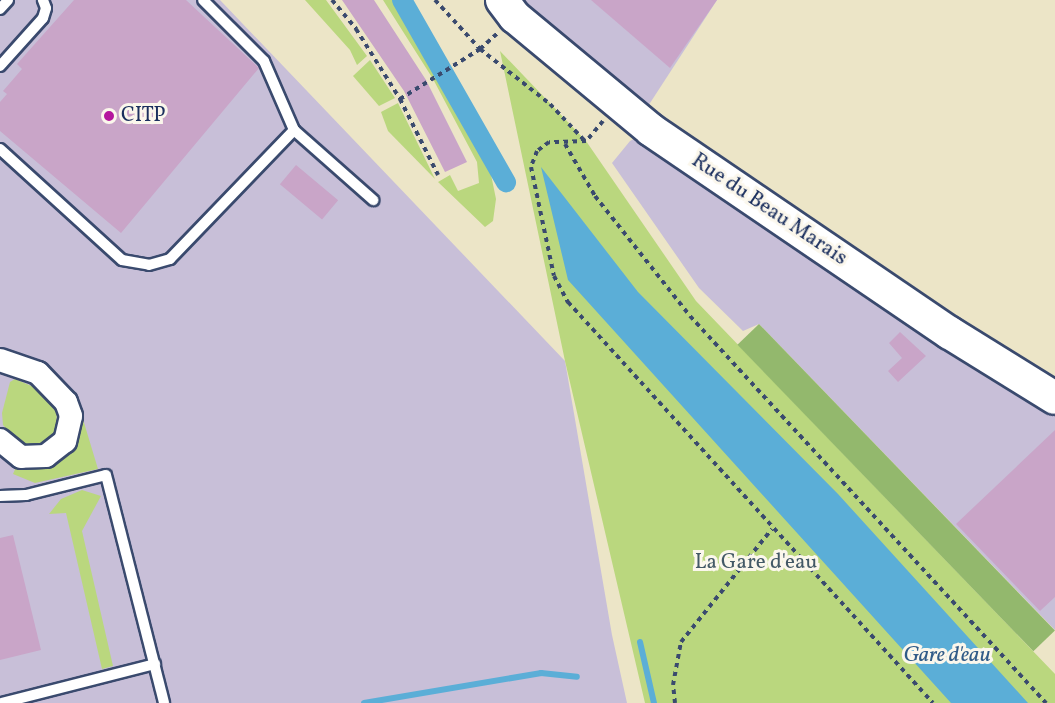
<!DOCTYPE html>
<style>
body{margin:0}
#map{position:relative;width:1055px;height:703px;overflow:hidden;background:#ece5c7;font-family:Vollkorn,serif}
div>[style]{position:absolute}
.industrial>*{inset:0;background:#c8bfd8}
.green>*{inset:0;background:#bad77e}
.forest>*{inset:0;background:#93b86d;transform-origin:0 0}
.water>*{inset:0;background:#5baed7}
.stream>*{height:6px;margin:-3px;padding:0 3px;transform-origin:3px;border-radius:3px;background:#5baed7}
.canal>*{height:20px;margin:-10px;padding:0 10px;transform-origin:10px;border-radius:10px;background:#5baed7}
.building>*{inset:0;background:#c9a5c8;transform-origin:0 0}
.path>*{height:4px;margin-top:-2px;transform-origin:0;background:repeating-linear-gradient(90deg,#3a4a6e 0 4.5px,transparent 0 9px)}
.roads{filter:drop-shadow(2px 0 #3a4a6e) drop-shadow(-2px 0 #3a4a6e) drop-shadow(0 2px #3a4a6e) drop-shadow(0 -2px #3a4a6e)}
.lane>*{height:10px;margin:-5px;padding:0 5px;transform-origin:5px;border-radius:5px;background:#fff}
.street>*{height:22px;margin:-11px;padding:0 11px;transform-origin:11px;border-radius:11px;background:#fff}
.secondary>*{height:32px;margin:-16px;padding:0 16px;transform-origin:16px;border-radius:16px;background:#fff}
.dots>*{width:16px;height:16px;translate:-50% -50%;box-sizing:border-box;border:3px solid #fbf7ec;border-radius:50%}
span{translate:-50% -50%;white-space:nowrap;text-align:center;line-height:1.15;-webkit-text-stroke:6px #fbf7ec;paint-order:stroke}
.poi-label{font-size:21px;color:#1b2f5e}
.left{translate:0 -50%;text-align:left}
.street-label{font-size:21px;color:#1b2f5e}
.park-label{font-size:21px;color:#435966}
.water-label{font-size:22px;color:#315b88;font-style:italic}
</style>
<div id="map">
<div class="industrial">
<i style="clip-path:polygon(0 0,220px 0,565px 361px,612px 635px,627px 703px,0 703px)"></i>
<i style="clip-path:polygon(502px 0,717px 0,639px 120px)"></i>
<i style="clip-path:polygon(651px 130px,1055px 398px,1055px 630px,759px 324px,743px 331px,699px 288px,612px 163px,630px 141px)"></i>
</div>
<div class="green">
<i style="clip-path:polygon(305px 0,326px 0,367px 56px,357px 65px,350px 50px)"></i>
<i style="clip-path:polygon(383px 0,396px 0,487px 155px,496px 199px,493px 221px,485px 227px,438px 182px,450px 175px,458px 191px,479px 183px,477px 162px,433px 79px)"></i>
<i style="clip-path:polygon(500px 51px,586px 141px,696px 301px,1055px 674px,1055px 703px,645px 703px,565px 361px)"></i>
<i style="clip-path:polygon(370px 60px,395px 98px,379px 106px,353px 76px)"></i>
<i style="clip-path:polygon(398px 103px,435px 179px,388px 131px,381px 112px)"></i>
<i style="clip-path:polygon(15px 379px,41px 390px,57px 411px,56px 431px,41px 446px,23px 447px,3px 425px,2px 413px,10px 382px)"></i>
<i style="clip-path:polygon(82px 416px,98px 469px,35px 483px,13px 474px,16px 467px,55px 465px,77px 439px)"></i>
<i style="clip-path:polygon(82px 490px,101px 496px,82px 531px,113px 666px,102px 669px,66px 513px,49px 514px,61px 499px)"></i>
</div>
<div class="forest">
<i style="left:759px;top:324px;width:426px;height:30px;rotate:46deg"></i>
</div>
<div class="water">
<i style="clip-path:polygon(541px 167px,638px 292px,838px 494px,1028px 703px,951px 703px,568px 280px)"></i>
</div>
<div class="stream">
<i style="left:640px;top:642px;width:63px;rotate:77.1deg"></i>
<i style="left:364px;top:703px;width:180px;rotate:-9.6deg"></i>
<i style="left:541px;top:673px;width:36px;rotate:6deg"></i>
</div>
<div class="canal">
<i style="left:402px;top:0;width:210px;rotate:60.3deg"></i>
</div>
<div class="building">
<i style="clip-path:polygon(74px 0,186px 0,259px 68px,121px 233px,0 131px,0 102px,7px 94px,3px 91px,22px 69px,17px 64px)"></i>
<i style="clip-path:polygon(342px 0,374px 0,426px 80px,467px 162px,445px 172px,404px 91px)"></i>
<i style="clip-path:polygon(591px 0,717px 0,670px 68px)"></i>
<i style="left:296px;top:165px;width:55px;height:25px;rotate:40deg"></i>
<i style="clip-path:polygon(900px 332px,926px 356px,898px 382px,888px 371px,902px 358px,889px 343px)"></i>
<i style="clip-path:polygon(1055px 430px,1055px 597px,1040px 611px,956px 524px)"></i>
<i style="clip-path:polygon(13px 535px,41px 650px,0 660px,0 538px)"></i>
</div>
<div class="path">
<i style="left:332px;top:0;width:38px;rotate:50deg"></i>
<i style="left:356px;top:29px;width:83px;rotate:57.8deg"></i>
<i style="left:400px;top:99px;width:85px;rotate:63.4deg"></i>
<i style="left:435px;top:0;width:67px;rotate:47.4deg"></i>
<i style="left:480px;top:49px;width:89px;rotate:38.2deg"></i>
<i style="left:550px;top:104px;width:51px;rotate:46.6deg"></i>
<i style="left:400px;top:99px;width:94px;rotate:-32deg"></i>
<i style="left:480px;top:49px;width:25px;rotate:-42deg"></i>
<i style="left:603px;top:121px;width:26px;rotate:130deg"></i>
<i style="left:586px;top:141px;width:37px;rotate:178deg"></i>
<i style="left:549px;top:142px;width:15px;rotate:143deg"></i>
<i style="left:537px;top:151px;width:17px;rotate:111deg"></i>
<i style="left:531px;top:167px;width:111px;rotate:78.1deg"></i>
<i style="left:554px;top:276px;width:30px;rotate:62deg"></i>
<i style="left:568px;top:302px;width:542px;rotate:47.69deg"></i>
<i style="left:565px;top:144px;width:60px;rotate:60deg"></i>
<i style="left:595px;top:196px;width:153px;rotate:51.6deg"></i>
<i style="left:690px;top:316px;width:526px;rotate:47.39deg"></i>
<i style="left:675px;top:703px;width:18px;rotate:-96deg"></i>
<i style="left:673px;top:685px;width:44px;rotate:-79.5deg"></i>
<i style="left:681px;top:642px;width:145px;rotate:-51.2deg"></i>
</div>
<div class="roads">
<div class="lane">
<i style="left:0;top:9px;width:12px;rotate:-48deg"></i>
<i style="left:0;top:66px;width:64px;rotate:-48.1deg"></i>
<i style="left:43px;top:18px;width:10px;rotate:-73deg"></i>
<i style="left:46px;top:8px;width:9px;rotate:-111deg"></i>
<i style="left:294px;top:130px;width:106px;rotate:41.5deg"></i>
<i style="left:0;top:149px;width:165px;rotate:42.3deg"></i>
<i style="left:122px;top:260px;width:27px;rotate:10deg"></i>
<i style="left:149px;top:265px;width:22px;rotate:-16deg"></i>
<i style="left:170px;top:259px;width:179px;rotate:-46.1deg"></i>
<i style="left:294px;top:130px;width:75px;rotate:-113.5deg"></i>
<i style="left:264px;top:61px;width:86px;rotate:-135deg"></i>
<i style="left:0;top:496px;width:26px;rotate:-2deg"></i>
<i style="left:26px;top:495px;width:82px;rotate:-14deg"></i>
<i style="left:106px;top:475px;width:235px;rotate:75.7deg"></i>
<i style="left:2px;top:703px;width:158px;rotate:-14.3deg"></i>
</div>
<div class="street">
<i style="left:0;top:360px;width:40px;rotate:18.9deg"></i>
<i style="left:38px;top:373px;width:40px;rotate:46deg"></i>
<i style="left:66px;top:402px;width:15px;rotate:70deg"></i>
<i style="left:71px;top:416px;width:26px;rotate:103deg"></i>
<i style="left:65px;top:441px;width:24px;rotate:142deg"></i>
<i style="left:46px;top:456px;width:25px;rotate:178deg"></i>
<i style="left:21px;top:457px;width:27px;rotate:-141deg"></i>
</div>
<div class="secondary">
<i style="left:502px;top:0;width:21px;rotate:53deg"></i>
<i style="left:515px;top:17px;width:177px;rotate:39.7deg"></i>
<i style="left:651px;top:130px;width:361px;rotate:34.2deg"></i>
<i style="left:950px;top:333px;width:123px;rotate:31.8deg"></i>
</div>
</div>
<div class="dots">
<i style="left:109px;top:116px;background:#b5179e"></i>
</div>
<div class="poi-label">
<span class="left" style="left:121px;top:116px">CITP</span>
</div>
<div class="street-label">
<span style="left:769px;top:210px;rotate:34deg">Rue du Beau Marais</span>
</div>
<div class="park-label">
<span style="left:756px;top:563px">La Gare d'eau</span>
</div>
<div class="water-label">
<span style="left:947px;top:656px">Gare d'eau</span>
</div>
</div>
